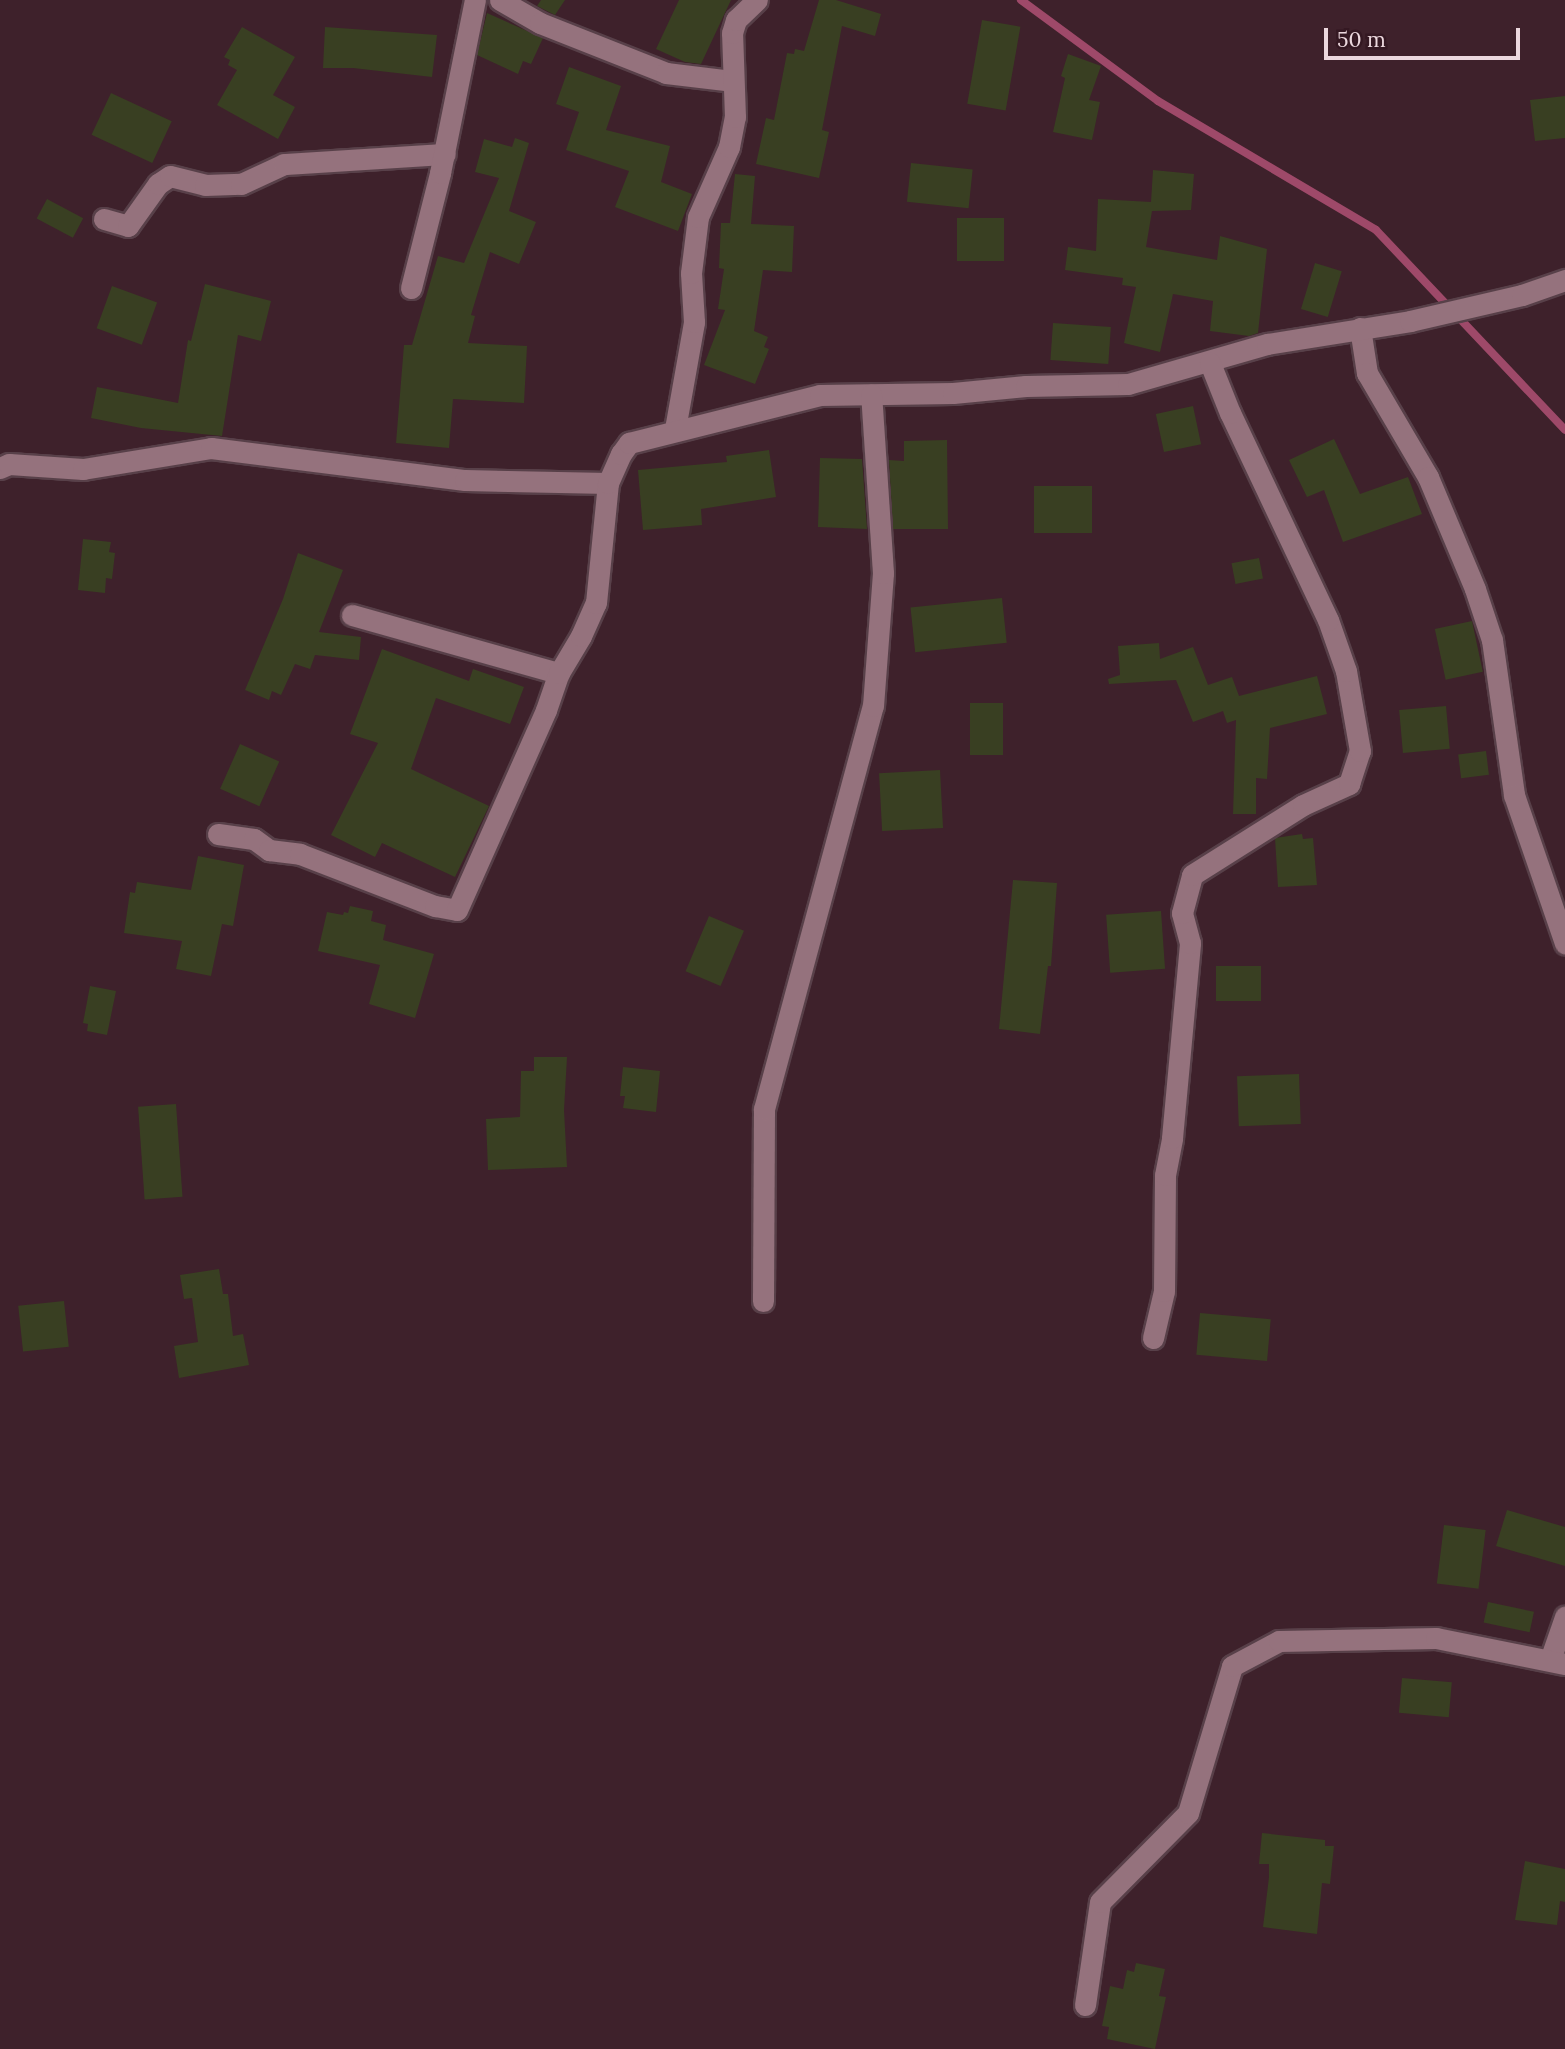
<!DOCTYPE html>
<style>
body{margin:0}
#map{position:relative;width:1565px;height:2049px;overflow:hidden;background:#3e212b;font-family:Lora,serif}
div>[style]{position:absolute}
.stream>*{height:8px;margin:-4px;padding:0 4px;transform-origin:4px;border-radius:4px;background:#9e4969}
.building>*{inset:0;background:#393f22;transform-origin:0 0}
.roads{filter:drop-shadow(2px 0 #584049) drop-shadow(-2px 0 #584049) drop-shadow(0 2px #584049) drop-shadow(0 -2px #584049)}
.street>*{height:21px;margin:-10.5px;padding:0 10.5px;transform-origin:10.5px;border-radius:10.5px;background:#95727d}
span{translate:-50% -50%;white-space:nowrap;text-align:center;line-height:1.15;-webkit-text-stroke:7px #341822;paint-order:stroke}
.scale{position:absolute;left:1324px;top:28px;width:196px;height:32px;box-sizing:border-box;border:4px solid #ecd8de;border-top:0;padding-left:9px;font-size:21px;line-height:24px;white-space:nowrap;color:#ecd8de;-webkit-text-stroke:5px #341822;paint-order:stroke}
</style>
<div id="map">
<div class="stream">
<i style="left:1021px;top:0;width:170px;rotate:36.4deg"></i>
<i style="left:1158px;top:101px;width:253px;rotate:30.6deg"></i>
<i style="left:1376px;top:230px;width:275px;rotate:46.6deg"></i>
</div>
<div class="building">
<i style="clip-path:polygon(541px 0,565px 0,555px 15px,537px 6px)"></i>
<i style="clip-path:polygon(679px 0,731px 0,701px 64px,685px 62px,656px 49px)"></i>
<i style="clip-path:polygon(819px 0,836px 0,881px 14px,875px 36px,842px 26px,822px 130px,829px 132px,819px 178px,756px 164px,766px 118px,774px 120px,787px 53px,794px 54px,795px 49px,804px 51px)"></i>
<i style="clip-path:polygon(487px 13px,543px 38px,531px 64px,523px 61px,518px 74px,477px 55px)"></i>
<i style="left:982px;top:20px;width:39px;height:85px;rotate:10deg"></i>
<i style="clip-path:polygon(242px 27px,295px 57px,273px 95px,295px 107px,278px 139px,217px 105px,237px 70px,228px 65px,230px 60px,224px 57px)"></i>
<i style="clip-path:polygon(325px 27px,437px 35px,432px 77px,353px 68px,323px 68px)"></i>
<i style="clip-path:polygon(1068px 54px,1101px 66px,1089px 100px,1100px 102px,1092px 140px,1053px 132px,1065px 78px,1061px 76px)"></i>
<i style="clip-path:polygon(569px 67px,621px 86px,606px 130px,670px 146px,661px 182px,692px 194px,678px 231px,615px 207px,629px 171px,566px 150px,579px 112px,556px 104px)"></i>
<i style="left:111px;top:93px;width:67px;height:46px;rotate:25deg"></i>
<i style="clip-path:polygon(1565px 96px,1565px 138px,1535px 141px,1530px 100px)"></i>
<i style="clip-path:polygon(515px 138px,529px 143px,509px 211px,536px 222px,519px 264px,490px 252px,471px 315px,475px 316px,468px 343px,527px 346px,524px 403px,453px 399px,449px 448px,396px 443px,404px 345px,412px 345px,438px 256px,464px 263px,499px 178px,475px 172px,484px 139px,512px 147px)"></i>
<i style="left:911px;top:163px;width:62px;height:39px;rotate:6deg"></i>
<i style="clip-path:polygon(1153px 170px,1194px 174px,1191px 210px,1152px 211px,1146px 247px,1217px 260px,1220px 236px,1267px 249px,1258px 333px,1249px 336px,1210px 331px,1213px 301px,1173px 294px,1160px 352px,1124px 343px,1136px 287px,1122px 285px,1123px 278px,1065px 270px,1068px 247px,1096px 251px,1098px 199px,1151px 202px)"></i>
<i style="clip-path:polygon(735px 174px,755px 176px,751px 224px,794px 226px,792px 272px,763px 270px,754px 331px,768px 337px,764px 347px,769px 349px,755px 384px,704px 365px,725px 310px,718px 309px,724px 269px,719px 268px,721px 223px,730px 223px)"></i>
<i style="left:47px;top:199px;width:41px;height:22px;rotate:28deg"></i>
<i style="left:957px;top:218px;width:47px;height:43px"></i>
<i style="left:1315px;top:263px;width:28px;height:48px;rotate:17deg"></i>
<i style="clip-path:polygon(205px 284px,271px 301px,261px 341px,238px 335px,222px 436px,141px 428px,91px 418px,97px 387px,178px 403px,188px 340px,191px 341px)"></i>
<i style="left:112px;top:286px;width:48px;height:45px;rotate:20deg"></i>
<i style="left:1053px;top:323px;width:58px;height:37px;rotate:4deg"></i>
<i style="left:1193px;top:406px;width:39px;height:38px;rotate:78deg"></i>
<i style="clip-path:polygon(1334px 439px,1360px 494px,1408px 477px,1422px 514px,1343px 542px,1324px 490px,1307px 497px,1289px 460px)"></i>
<i style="clip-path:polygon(947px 440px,948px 529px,893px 529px,889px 460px,904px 461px,904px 441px)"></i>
<i style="clip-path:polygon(769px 450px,776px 497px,701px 509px,702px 525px,643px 530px,638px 470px,727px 462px,726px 456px)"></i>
<i style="clip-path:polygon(820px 458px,862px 459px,867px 529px,818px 527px)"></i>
<i style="left:1034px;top:486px;width:58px;height:47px"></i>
<i style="clip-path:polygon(83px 539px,111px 542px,109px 552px,115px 553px,112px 579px,106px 578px,105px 593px,78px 590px)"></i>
<i style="clip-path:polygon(298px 553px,343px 570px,319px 632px,361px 637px,359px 660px,315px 655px,310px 669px,295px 664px,281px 695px,272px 691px,269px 700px,245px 690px,283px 599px)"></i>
<i style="left:1259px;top:558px;width:21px;height:28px;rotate:79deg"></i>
<i style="left:1002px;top:598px;width:45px;height:92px;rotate:84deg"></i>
<i style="left:1472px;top:621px;width:52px;height:38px;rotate:78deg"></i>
<i style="clip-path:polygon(1159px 643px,1160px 659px,1193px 647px,1208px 685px,1232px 677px,1239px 696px,1317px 676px,1327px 714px,1270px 728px,1267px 779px,1256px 778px,1256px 814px,1233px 814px,1236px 720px,1227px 723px,1223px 711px,1193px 722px,1176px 680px,1109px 684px,1108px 679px,1120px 675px,1118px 646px)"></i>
<i style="clip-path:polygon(382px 649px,469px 681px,473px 669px,524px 687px,510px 724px,436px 698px,411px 769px,489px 806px,455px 877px,382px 843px,375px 857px,331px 835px,378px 743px,350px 734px)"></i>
<i style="left:970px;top:703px;width:33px;height:52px"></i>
<i style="left:1446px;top:706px;width:43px;height:47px;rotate:85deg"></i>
<i style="left:240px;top:744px;width:43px;height:49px;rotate:24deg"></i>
<i style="left:1486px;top:751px;width:24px;height:28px;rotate:83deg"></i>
<i style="left:940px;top:770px;width:58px;height:61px;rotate:87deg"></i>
<i style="clip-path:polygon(1302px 834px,1303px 839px,1313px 838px,1317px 885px,1278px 887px,1275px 838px)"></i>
<i style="clip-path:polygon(198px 856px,244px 865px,233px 926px,222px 924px,211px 976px,176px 969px,182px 941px,124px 933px,130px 892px,135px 893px,137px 882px,191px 890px)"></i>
<i style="clip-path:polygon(1013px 880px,1057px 883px,1051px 966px,1048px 966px,1040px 1034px,999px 1029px)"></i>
<i style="clip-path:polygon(350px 906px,373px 911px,371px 921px,386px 925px,383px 940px,434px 954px,415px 1018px,369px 1004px,380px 965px,318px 951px,327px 912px,343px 915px,344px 912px,348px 913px)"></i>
<i style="left:1161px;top:911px;width:58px;height:55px;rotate:86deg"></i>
<i style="left:709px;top:916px;width:38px;height:60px;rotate:23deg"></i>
<i style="left:1261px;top:966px;width:35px;height:45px;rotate:90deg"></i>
<i style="clip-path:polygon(90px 986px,116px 991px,107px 1035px,87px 1031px,88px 1024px,83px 1023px)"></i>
<i style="clip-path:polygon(534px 1057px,567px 1057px,564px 1110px,567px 1167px,488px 1170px,486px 1119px,520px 1117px,521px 1071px,534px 1071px)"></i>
<i style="clip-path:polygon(623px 1067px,660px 1071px,656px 1112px,623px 1108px,625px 1096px,620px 1096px)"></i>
<i style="left:1299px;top:1074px;width:50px;height:62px;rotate:88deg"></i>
<i style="left:176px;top:1104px;width:93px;height:38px;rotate:86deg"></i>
<i style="clip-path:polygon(219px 1269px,223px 1294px,228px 1294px,233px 1336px,243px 1334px,249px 1365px,179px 1378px,174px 1346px,198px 1342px,192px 1298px,184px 1299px,180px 1275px)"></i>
<i style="left:64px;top:1301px;width:46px;height:46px;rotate:84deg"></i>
<i style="left:1200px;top:1313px;width:71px;height:42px;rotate:5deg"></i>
<i style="clip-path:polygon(1507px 1510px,1565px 1527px,1565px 1566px,1496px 1546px)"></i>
<i style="left:1444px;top:1525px;width:42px;height:59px;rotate:7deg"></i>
<i style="left:1488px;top:1602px;width:47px;height:21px;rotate:12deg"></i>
<i style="left:1402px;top:1678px;width:50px;height:35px;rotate:5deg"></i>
<i style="clip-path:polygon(1262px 1833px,1325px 1840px,1325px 1846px,1334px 1846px,1330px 1884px,1322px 1883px,1317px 1934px,1263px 1927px,1269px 1877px,1269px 1864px,1259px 1864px)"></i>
<i style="clip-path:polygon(1525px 1861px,1565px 1869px,1565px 1902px,1560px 1901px,1557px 1925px,1515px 1920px)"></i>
<i style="clip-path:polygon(1136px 1963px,1165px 1969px,1159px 1996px,1166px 1997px,1155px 2049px,1107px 2039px,1109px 2027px,1102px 2026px,1110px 1986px,1123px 1989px,1127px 1970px,1134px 1972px)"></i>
</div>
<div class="roads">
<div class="street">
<i style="left:500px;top:0;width:46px;rotate:29.9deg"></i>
<i style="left:540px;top:23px;width:136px;rotate:21.6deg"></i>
<i style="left:666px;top:73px;width:66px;rotate:6.9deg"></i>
<i style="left:104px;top:219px;width:25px;rotate:16deg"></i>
<i style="left:128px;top:226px;width:52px;rotate:-54.5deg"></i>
<i style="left:158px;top:184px;width:14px;rotate:-34deg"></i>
<i style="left:170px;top:176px;width:36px;rotate:14deg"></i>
<i style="left:205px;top:185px;width:36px;rotate:-2deg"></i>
<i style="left:241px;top:184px;width:47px;rotate:-24.9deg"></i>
<i style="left:284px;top:164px;width:161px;rotate:-3.6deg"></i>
<i style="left:411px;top:288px;width:119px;rotate:-75.8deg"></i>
<i style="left:440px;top:173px;width:177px;rotate:-78.6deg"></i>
<i style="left:1360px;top:328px;width:46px;rotate:81.2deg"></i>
<i style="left:1367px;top:373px;width:121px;rotate:59.6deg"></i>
<i style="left:1428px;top:477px;width:121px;rotate:67.2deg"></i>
<i style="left:1475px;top:589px;width:54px;rotate:71.6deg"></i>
<i style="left:1492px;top:640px;width:157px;rotate:81.9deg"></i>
<i style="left:1514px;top:795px;width:157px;rotate:71deg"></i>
<i style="left:675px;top:429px;width:109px;rotate:-79.9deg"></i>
<i style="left:694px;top:322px;width:49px;rotate:-93.5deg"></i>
<i style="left:691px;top:273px;width:56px;rotate:-82.9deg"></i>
<i style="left:698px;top:217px;width:77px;rotate:-66.1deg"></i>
<i style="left:729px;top:147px;width:31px;rotate:-79deg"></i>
<i style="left:735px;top:117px;width:84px;rotate:-92deg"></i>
<i style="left:732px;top:33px;width:14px;rotate:-73deg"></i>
<i style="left:736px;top:20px;width:29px;rotate:-44deg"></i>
<i style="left:0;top:468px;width:10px;rotate:-24deg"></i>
<i style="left:9px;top:464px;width:74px;rotate:3.9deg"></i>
<i style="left:83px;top:469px;width:130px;rotate:-9.3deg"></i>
<i style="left:211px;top:448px;width:256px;rotate:7.2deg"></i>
<i style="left:465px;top:480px;width:143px;rotate:1.2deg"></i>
<i style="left:352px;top:615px;width:215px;rotate:15.7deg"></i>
<i style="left:218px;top:834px;width:36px;rotate:8deg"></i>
<i style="left:254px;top:839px;width:19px;rotate:36deg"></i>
<i style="left:269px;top:850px;width:31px;rotate:7deg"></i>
<i style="left:300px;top:854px;width:145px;rotate:21.1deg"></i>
<i style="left:435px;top:906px;width:22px;rotate:10deg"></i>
<i style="left:457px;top:910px;width:219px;rotate:-66deg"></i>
<i style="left:546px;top:710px;width:39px;rotate:-71deg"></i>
<i style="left:559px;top:673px;width:43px;rotate:-59.3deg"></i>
<i style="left:581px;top:636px;width:36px;rotate:-66deg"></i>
<i style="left:596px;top:603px;width:121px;rotate:-84.3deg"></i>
<i style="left:608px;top:483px;width:32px;rotate:-66deg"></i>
<i style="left:621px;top:454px;width:14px;rotate:-54deg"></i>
<i style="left:629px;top:443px;width:197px;rotate:-14.1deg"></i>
<i style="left:820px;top:395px;width:133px;rotate:-0.9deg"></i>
<i style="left:953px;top:393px;width:73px;rotate:-5.5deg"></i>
<i style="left:1026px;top:386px;width:102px;rotate:-1.1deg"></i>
<i style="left:1128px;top:384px;width:145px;rotate:-16.1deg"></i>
<i style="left:1267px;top:344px;width:145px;rotate:-9.1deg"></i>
<i style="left:1410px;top:321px;width:115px;rotate:-13.1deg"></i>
<i style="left:1522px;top:295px;width:46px;rotate:-19.2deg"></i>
<i style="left:763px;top:1301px;width:192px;rotate:-89.7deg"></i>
<i style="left:764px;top:1109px;width:417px;rotate:-74.9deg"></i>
<i style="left:873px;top:706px;width:133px;rotate:-85.7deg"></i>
<i style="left:883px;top:573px;width:179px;rotate:-93.8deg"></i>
<i style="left:1153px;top:1338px;width:48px;rotate:-76.8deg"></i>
<i style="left:1164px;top:1291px;width:116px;rotate:-89.5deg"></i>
<i style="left:1165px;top:1175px;width:38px;rotate:-79deg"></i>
<i style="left:1172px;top:1138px;width:196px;rotate:-84.7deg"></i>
<i style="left:1190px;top:943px;width:31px;rotate:-105deg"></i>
<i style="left:1182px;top:913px;width:39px;rotate:-75deg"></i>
<i style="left:1192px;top:875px;width:131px;rotate:-32.2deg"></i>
<i style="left:1303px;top:805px;width:51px;rotate:-24.5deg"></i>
<i style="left:1349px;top:784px;width:35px;rotate:-72deg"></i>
<i style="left:1360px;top:751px;width:81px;rotate:-99.9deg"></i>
<i style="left:1346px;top:671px;width:54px;rotate:-109.4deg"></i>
<i style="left:1328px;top:620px;width:229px;rotate:-115.3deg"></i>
<i style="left:1230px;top:413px;width:54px;rotate:-111.8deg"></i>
<i style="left:1550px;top:1660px;width:46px;rotate:-70.8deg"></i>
<i style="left:1085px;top:2005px;width:104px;rotate:-81.7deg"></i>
<i style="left:1100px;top:1902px;width:125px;rotate:-45.3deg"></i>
<i style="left:1188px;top:1813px;width:153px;rotate:-73.3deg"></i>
<i style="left:1232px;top:1666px;width:53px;rotate:-28deg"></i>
<i style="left:1279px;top:1641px;width:157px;rotate:-1.1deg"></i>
<i style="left:1436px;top:1638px;width:132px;rotate:11.4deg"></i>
</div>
</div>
<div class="scale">50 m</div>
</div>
